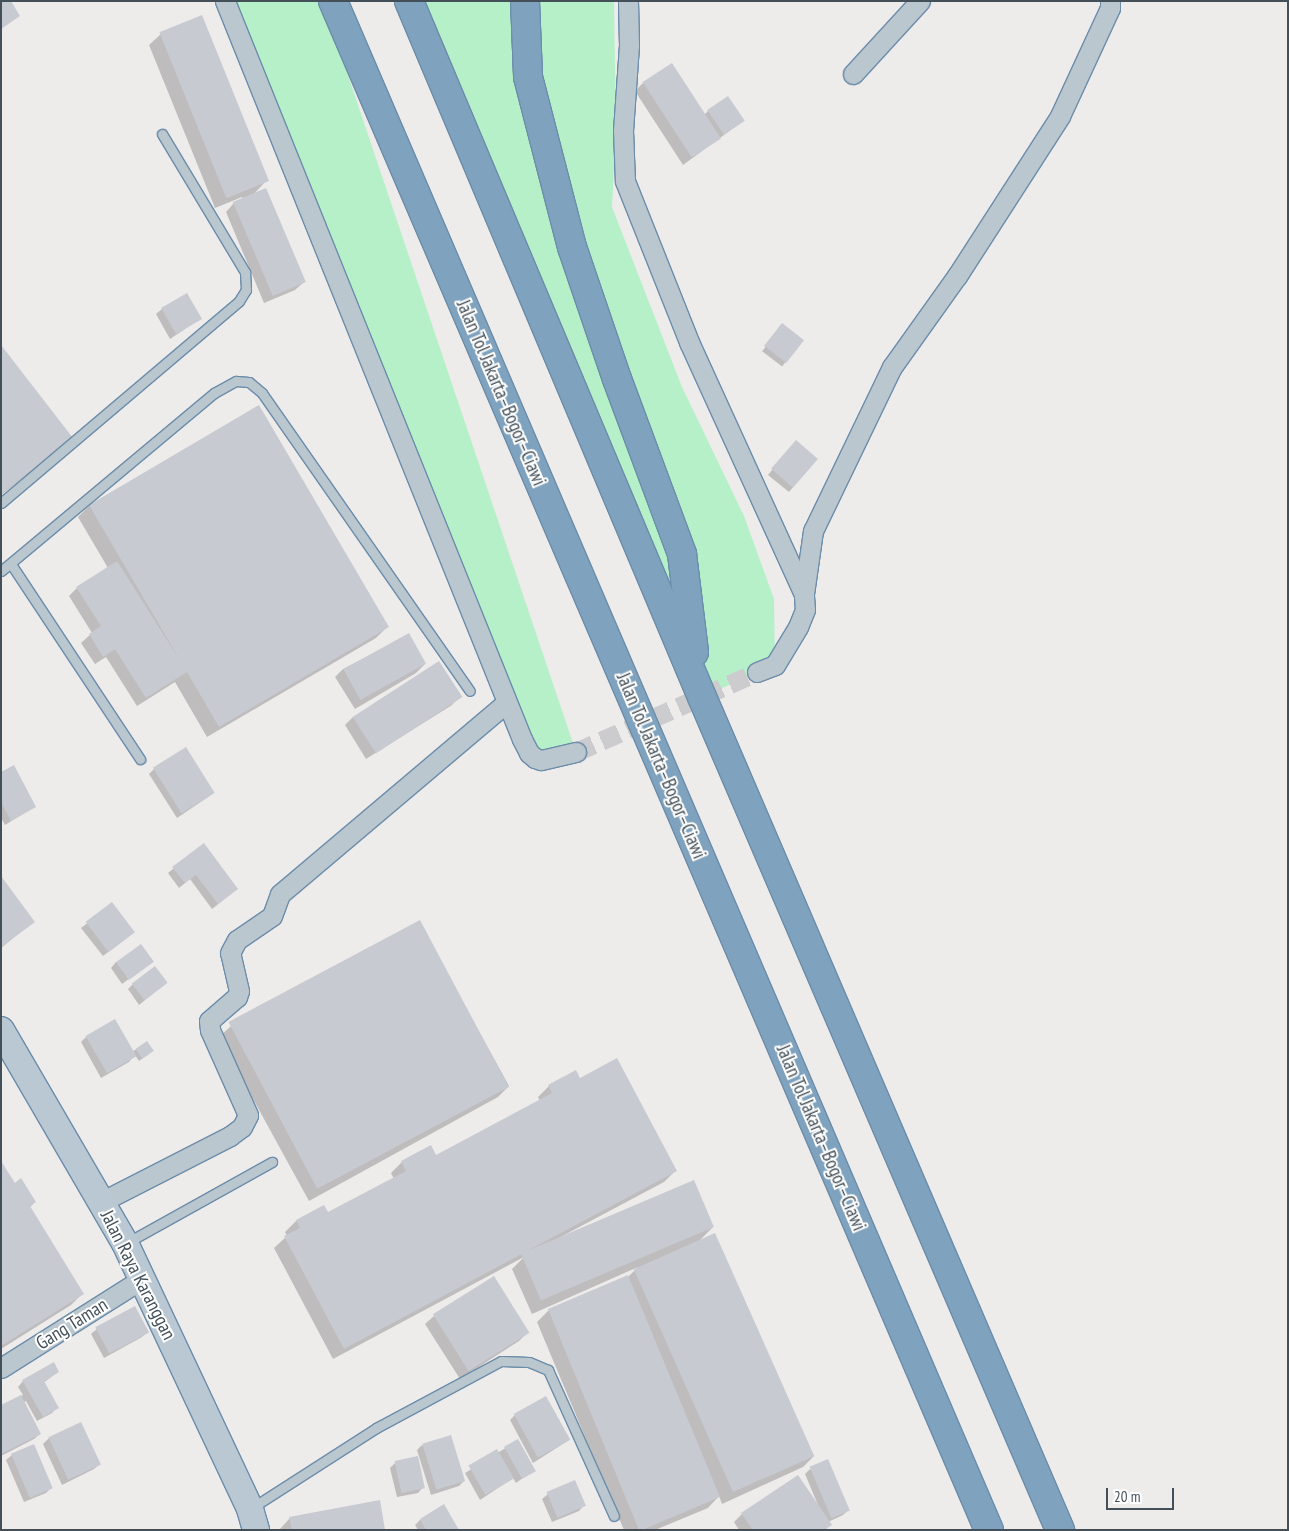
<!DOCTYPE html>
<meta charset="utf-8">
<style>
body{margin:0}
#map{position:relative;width:1289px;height:1531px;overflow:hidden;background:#eeebeb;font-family:"PT Sans Narrow",sans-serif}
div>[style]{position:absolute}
.green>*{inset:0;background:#b5f0c8}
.shadow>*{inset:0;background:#0003;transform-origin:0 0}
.building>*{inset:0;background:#c7cad1;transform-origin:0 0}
.street-tunnel>*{height:19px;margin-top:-9.5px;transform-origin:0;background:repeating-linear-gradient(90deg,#ccccce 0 19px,transparent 0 28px)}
.roads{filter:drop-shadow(1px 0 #6b8daa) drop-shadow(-1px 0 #6b8daa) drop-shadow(0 1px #6b8daa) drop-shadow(0 -1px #6b8daa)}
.lane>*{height:9px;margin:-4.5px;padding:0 4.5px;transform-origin:4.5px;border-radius:4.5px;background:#bbc7cf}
.street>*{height:19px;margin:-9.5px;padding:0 9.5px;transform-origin:9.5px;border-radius:9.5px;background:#bbc7cf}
.secondary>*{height:26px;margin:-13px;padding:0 13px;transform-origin:13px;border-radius:13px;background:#bac8d4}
.highway>*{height:28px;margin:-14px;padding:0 14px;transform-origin:14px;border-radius:14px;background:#7fa2be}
span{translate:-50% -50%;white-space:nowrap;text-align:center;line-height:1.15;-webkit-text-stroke:4px #fff;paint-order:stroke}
.street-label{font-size:19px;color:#435059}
.frame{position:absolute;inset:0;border:2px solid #435059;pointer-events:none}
.scale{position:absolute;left:1106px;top:1488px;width:68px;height:22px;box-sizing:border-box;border:2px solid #435059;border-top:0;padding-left:6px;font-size:15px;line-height:18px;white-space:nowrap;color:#435059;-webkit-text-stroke:4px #fff;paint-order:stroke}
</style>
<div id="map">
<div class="green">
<i style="clip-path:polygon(225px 1px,323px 1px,576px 752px,535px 758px)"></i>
<i style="clip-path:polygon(409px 1px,614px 1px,616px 130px,612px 207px,682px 387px,744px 516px,774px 599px,775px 665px,702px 697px)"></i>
</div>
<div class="shadow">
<i style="clip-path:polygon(161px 34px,267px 180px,252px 196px,304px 282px,295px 290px,264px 303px,226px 212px,234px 203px,243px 200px,242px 197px,215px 208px,149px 45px)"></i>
<i style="clip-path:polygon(643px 83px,704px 115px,708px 111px,743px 121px,683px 165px,635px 91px)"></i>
<i style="clip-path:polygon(162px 309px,200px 319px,170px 339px,156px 314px)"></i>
<i style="left:782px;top:325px;width:25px;height:33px;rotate:37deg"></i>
<i style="clip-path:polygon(1px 347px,60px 449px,1px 495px)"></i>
<i style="clip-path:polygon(258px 406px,387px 627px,376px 638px,207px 737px,175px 682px,137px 706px,106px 657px,95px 664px,81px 643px,92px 633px,69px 596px,77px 588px,108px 568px,78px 517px,89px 506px)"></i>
<i style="clip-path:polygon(791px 447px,794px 486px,789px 492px,768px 475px)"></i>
<i style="clip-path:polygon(409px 635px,425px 664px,416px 673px,355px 709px,335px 677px,343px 669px)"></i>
<i style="clip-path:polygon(460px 696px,452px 705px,366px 759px,345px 725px,353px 717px)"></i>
<i style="clip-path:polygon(154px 769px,214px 793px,177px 818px,149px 774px)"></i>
<i style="clip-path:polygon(1px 774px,34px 807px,5px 825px,1px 818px)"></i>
<i style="clip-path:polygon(203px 845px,231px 894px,212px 909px,190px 879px,179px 888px,168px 873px)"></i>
<i style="clip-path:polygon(1px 878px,33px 922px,1px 948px)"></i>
<i style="clip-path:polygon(112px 904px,128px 937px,103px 956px,81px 928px)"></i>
<i style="clip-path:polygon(419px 922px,509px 1086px,498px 1097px,309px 1201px,219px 1037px,231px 1026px)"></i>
<i style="clip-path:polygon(116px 962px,152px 962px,122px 984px,111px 968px)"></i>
<i style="clip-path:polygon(166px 983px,139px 1005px,128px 989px,133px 984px)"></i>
<i style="clip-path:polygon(86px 1037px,132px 1052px,147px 1042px,152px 1051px,139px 1061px,135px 1055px,129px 1062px,101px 1078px,81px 1042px)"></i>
<i style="clip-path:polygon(579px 1080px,676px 1170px,664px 1182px,538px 1249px,539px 1251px,713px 1227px,699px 1241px,814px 1456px,803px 1467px,722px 1504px,719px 1496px,708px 1508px,655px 1530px,624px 1530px,537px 1322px,549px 1310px,628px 1277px,638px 1267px,532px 1314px,512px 1269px,524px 1257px,333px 1359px,274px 1248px,287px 1236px,285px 1232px,296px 1221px,323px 1206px,327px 1214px,394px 1179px,391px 1173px,402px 1162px,435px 1157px,540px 1101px,538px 1097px,549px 1086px)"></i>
<i style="clip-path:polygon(1px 1163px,14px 1184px,35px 1202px,29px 1208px,82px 1294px,71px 1305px,1px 1349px)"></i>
<i style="clip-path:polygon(434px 1316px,528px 1332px,519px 1341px,460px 1379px,425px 1324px)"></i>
<i style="clip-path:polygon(97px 1329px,147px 1332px,142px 1337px,104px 1358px,91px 1334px)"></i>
<i style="clip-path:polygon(58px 1372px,43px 1383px,57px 1407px,52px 1413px,37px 1421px,26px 1401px,24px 1402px,40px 1434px,34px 1439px,1px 1456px,1px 1406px,23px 1395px,18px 1387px,23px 1381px)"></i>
<i style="clip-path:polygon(515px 1415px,569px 1440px,533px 1463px,510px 1420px)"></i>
<i style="clip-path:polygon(81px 1424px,100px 1464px,94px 1469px,62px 1485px,43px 1444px,49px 1438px)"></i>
<i style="clip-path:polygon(517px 1441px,534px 1470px,516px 1483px,513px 1478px,480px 1500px,465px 1473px)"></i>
<i style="clip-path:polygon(422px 1445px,464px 1481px,459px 1486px,431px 1495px,417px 1450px)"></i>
<i style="clip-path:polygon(12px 1455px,52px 1487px,46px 1493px,24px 1502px,6px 1460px)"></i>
<i style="clip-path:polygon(395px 1463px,423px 1487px,418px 1493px,397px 1497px,390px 1468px)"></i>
<i style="clip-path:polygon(810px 1469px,848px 1510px,843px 1515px,828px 1522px,830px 1525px,825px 1530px,739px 1530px,734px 1522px,742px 1514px,818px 1505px,805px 1474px)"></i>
<i style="clip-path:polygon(548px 1494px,584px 1505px,579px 1511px,552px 1522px,542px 1499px)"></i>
<i style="clip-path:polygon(444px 1506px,458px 1530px,418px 1530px,415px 1525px,420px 1520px)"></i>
<i style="clip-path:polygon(290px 1518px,384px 1530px,279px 1530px)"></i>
</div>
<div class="building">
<i style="clip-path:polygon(1px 1px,11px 1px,20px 16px,1px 29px)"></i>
<i style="left:202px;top:15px;width:179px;height:46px;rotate:68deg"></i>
<i style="left:672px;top:63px;width:90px;height:35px;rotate:57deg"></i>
<i style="left:728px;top:96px;width:30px;height:25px;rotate:56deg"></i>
<i style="left:266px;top:188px;width:102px;height:36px;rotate:67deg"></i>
<i style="left:187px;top:293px;width:30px;height:30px;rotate:60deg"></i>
<i style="left:782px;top:323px;width:28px;height:29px;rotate:38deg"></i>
<i style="clip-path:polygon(1px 345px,73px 438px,1px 494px)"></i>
<i style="clip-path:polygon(259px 405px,389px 627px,219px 727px,187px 672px,146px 698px,115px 649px,103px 657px,89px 634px,101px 626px,76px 587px,117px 561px,181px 662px,89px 505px)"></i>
<i style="left:796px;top:440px;width:29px;height:38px;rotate:41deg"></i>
<i style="left:409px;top:633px;width:35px;height:75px;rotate:61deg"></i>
<i style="left:439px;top:661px;width:43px;height:103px;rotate:57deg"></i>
<i style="left:186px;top:747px;width:54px;height:39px;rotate:58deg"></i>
<i style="clip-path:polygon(14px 765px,36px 807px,11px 821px,1px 802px,1px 772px)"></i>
<i style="clip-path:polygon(204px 843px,238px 889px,218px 904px,196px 875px,185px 883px,172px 867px)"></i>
<i style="clip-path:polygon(1px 876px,35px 922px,1px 947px)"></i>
<i style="left:112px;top:902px;width:38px;height:33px;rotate:53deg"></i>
<i style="left:420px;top:920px;width:189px;height:217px;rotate:62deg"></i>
<i style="left:141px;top:944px;width:22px;height:31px;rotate:54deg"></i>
<i style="left:155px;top:966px;width:21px;height:29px;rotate:53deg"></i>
<i style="left:115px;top:1019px;width:43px;height:34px;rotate:60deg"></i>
<i style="left:147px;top:1041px;width:12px;height:14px;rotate:55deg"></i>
<i style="clip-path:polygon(617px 1058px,677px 1171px,344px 1349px,284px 1236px,300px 1228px,296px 1220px,324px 1205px,328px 1212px,406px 1171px,401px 1161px,431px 1145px,436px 1155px,552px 1093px,548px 1085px,576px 1070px,580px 1078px)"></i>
<i style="clip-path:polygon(1px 1161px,15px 1183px,21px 1178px,36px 1202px,30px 1206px,84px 1294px,1px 1346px)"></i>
<i style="left:694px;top:1180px;width:51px;height:188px;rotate:67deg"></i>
<i style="left:715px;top:1233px;width:244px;height:89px;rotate:66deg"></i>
<i style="clip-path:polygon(628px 1275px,720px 1497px,642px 1530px,639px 1530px,548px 1309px)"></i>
<i style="left:494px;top:1276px;width:67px;height:72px;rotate:58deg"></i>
<i style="left:135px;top:1306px;width:30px;height:45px;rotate:62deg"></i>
<i style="clip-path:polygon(54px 1362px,59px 1372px,44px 1381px,59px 1408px,43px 1417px,22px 1380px)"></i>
<i style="clip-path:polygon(21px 1395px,41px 1434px,1px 1454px,1px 1405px)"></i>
<i style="left:546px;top:1396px;width:50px;height:37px;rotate:61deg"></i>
<i style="left:81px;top:1422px;width:47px;height:36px;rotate:65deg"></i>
<i style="left:451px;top:1435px;width:48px;height:30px;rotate:73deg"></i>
<i style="left:518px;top:1439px;width:37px;height:16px;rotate:61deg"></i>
<i style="left:34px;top:1444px;width:48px;height:25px;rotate:67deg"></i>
<i style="left:497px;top:1449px;width:34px;height:33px;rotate:60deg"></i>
<i style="left:418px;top:1456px;width:33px;height:24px;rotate:78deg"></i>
<i style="left:828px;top:1459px;width:56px;height:20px;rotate:67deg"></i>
<i style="clip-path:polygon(798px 1475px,832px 1525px,824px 1530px,753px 1530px,741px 1513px)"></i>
<i style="left:575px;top:1480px;width:28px;height:31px;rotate:67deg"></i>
<i style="clip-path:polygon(380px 1500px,385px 1530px,292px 1530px,289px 1517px)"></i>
<i style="clip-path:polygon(444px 1504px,459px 1530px,426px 1530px,420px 1519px)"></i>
</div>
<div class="street-tunnel">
<i style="left:576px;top:752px;width:198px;rotate:-23.8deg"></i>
</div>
<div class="roads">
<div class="lane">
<i style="left:1px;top:503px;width:312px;rotate:-40.3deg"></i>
<i style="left:239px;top:301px;width:13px;rotate:-58deg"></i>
<i style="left:246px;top:290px;width:18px;rotate:-93deg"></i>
<i style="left:245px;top:272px;width:161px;rotate:-121deg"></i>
<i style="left:11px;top:564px;width:234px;rotate:56.5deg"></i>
<i style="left:1px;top:571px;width:278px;rotate:-39.9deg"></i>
<i style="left:214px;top:393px;width:25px;rotate:-29deg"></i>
<i style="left:236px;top:381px;width:13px;rotate:4deg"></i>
<i style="left:249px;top:382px;width:17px;rotate:40deg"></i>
<i style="left:262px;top:393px;width:363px;rotate:55.1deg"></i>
<i style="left:128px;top:1242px;width:165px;rotate:-29.1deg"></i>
<i style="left:253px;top:1507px;width:146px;rotate:-32.7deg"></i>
<i style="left:376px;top:1428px;width:142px;rotate:-28.2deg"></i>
<i style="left:501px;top:1361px;width:28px;rotate:2deg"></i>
<i style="left:529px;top:1362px;width:21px;rotate:23deg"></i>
<i style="left:548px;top:1370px;width:160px;rotate:65.7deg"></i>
</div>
<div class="street">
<i style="left:225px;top:1px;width:796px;rotate:68.08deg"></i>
<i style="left:522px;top:739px;width:16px;rotate:63deg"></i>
<i style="left:529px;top:753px;width:8px;rotate:40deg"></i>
<i style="left:535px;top:758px;width:6px;rotate:18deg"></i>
<i style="left:541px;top:760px;width:36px;rotate:-13deg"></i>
<i style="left:628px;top:1px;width:44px;rotate:88.7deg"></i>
<i style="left:629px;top:45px;width:85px;rotate:94deg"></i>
<i style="left:623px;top:130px;width:51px;rotate:87.8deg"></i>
<i style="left:625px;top:181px;width:173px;rotate:68.3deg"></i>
<i style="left:689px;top:342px;width:277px;rotate:65.5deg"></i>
<i style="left:853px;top:74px;width:99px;rotate:-47.5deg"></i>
<i style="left:757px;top:672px;width:19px;rotate:-21deg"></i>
<i style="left:775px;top:665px;width:44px;rotate:-58.8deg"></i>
<i style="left:798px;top:627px;width:18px;rotate:-68deg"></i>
<i style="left:805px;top:610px;width:16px;rotate:-94deg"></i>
<i style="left:804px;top:594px;width:64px;rotate:-81.9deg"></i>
<i style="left:813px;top:531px;width:182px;rotate:-64.3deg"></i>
<i style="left:892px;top:367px;width:112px;rotate:-54.5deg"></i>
<i style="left:957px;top:276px;width:190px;rotate:-57.2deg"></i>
<i style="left:1060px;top:116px;width:119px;rotate:-65.2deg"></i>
<i style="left:1110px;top:8px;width:7px;rotate:-90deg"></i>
<i style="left:101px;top:1202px;width:145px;rotate:-27.1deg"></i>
<i style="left:230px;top:1136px;width:15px;rotate:-37deg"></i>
<i style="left:242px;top:1127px;width:13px;rotate:-63deg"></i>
<i style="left:248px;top:1115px;width:93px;rotate:-114.1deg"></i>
<i style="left:210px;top:1030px;width:9px;rotate:-96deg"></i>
<i style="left:209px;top:1021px;width:37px;rotate:-41deg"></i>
<i style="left:237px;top:997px;width:6px;rotate:-72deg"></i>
<i style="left:239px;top:991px;width:39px;rotate:-103deg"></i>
<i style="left:230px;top:953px;width:15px;rotate:-62deg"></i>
<i style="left:237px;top:940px;width:42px;rotate:-34.4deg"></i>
<i style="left:272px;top:916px;width:23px;rotate:-70deg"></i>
<i style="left:280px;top:894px;width:296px;rotate:-40.2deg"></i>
<i style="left:1px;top:1368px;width:167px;rotate:-32.3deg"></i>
</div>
<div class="secondary">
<i style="left:1px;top:1030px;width:246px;rotate:59.8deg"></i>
<i style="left:125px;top:1243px;width:294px;rotate:64.8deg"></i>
<i style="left:250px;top:1509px;width:22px;rotate:74deg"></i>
</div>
<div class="highway">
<i style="left:333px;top:1px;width:1664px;rotate:66.78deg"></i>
<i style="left:409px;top:1px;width:755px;rotate:67.17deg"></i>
<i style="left:702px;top:697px;width:907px;rotate:66.74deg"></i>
<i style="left:525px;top:1px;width:76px;rotate:87.7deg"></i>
<i style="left:528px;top:77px;width:176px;rotate:75.5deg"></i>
<i style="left:572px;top:247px;width:139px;rotate:71.2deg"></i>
<i style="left:617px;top:379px;width:187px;rotate:69.6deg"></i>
<i style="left:682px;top:554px;width:99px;rotate:83deg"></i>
</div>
</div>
<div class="street-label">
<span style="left:501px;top:393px;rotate:67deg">Jalan Tol Jakarta–Bogor–Ciawi</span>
<span style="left:661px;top:766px;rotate:67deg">Jalan Tol Jakarta–Bogor–Ciawi</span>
<span style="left:821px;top:1138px;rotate:67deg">Jalan Tol Jakarta–Bogor–Ciawi</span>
<span style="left:138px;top:1275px;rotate:63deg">Jalan Raya Karanggan</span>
<span style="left:72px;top:1324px;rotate:-32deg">Gang Taman</span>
</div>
<div class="frame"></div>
<div class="scale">20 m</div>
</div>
